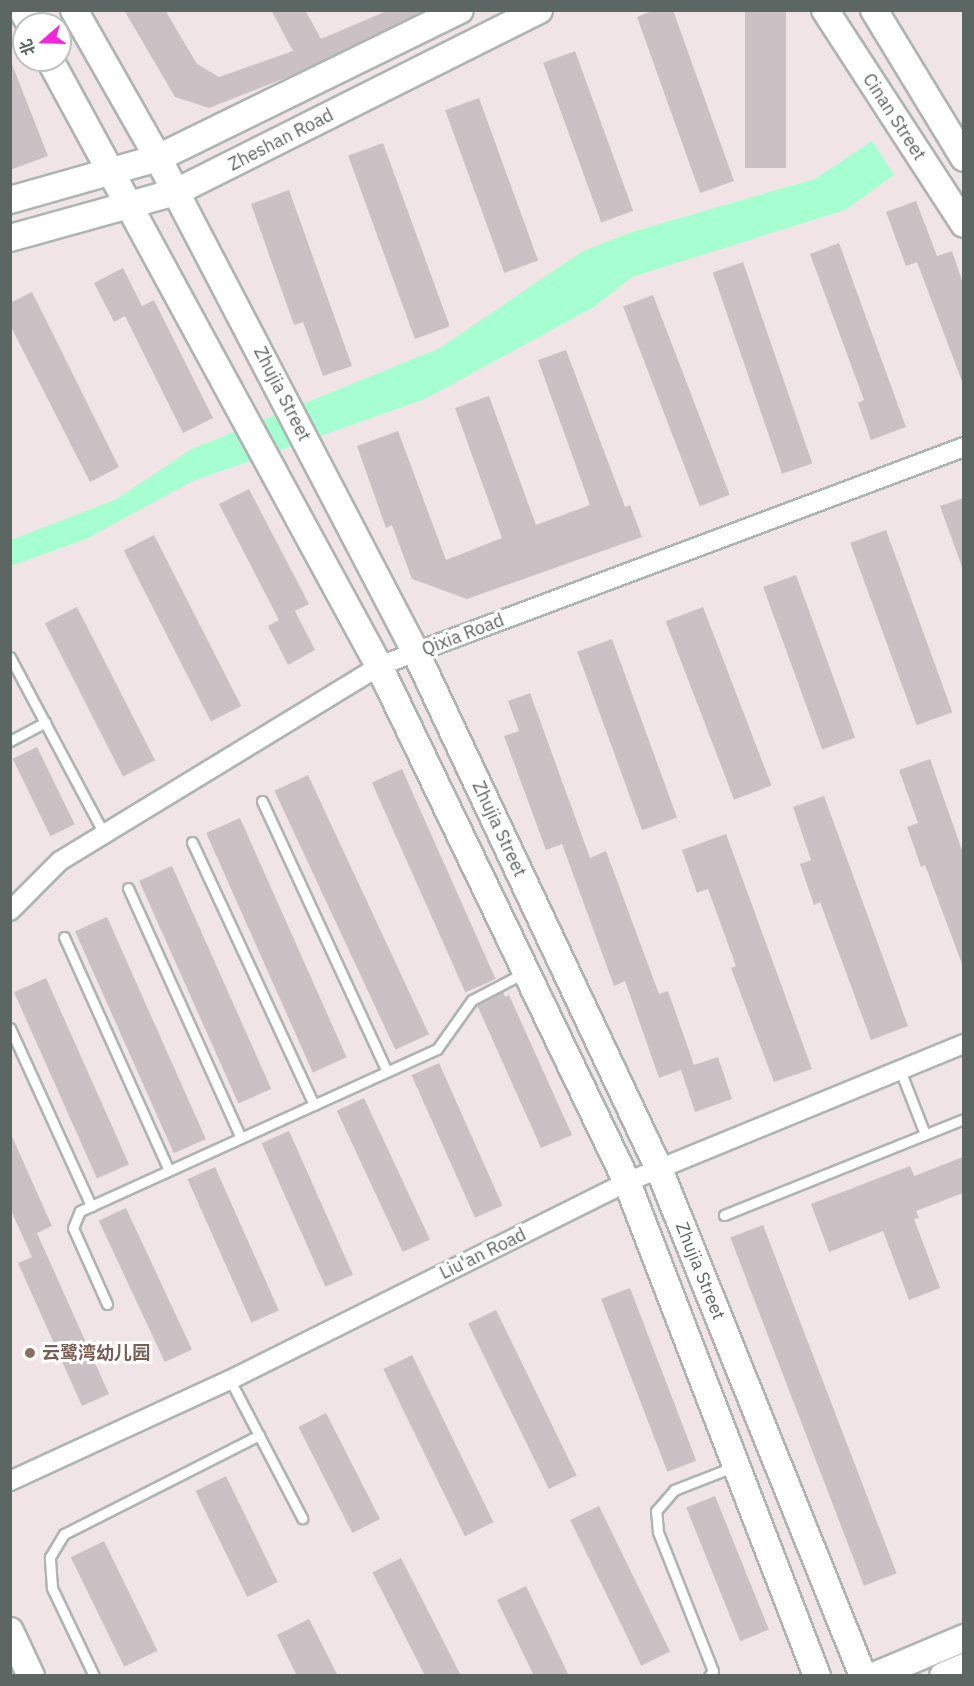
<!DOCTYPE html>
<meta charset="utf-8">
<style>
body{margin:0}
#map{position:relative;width:974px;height:1686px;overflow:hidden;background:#f0e4e6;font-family:"IBM Plex Sans","Noto Sans SC",sans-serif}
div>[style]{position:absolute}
.water>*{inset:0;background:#a5ffd0}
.building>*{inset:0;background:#cbc1c4;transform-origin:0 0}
.roads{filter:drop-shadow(2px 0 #adb5b3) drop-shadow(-2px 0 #adb5b3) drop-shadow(0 2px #adb5b3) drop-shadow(0 -2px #adb5b3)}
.lane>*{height:9px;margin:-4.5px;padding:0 4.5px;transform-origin:4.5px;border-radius:4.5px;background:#fff}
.street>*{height:18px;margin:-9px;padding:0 9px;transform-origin:9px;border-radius:9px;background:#fff}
.secondary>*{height:26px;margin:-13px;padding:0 13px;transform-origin:13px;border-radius:13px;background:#fff}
.dots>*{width:16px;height:16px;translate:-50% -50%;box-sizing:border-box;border:3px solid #fff;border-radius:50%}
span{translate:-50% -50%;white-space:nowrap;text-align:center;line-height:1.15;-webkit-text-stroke:6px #fff;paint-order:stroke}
.street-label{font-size:18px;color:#5c6662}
.education-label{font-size:18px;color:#785e54;font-weight:700}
.left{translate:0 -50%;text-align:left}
.frame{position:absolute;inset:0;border:12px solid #5c6662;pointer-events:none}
.north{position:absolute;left:12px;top:12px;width:60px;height:60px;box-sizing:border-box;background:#fff;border:2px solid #bec2c0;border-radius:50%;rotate:250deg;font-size:16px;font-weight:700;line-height:24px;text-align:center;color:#5c6662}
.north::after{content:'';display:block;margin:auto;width:21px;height:27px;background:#f426db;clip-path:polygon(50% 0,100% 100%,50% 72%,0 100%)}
</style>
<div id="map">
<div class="water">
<i style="clip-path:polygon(872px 141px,894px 175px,845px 210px,632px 277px,594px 307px,425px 399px,193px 481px,86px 539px,11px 566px,11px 540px,117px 499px,192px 449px,440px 348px,583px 251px,632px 232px,815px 179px)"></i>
</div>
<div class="building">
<i style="clip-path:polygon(124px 10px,165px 10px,197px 64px,219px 77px,293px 51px,271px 10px,305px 10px,321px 39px,389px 10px,425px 10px,298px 73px,209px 108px,175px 97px)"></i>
<i style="clip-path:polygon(654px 10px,673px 10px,734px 181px,700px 193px,637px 17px)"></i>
<i style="left:745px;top:10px;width:41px;height:158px"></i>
<i style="left:575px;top:51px;width:170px;height:34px;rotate:70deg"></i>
<i style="clip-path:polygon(10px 59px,48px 156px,10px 170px)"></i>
<i style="left:479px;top:98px;width:173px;height:36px;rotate:70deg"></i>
<i style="left:383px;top:143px;width:195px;height:37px;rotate:70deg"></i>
<i style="clip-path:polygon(289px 190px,352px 366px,323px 376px,303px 322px,294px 325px,251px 204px)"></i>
<i style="clip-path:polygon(916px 201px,937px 256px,952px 251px,963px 283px,963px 384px,917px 262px,906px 266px,886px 212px)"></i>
<i style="clip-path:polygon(839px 243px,906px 427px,871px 440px,858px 403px,864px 400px,810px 254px)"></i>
<i style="left:743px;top:262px;width:213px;height:32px;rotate:71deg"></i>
<i style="clip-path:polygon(123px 268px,142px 306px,154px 300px,213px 418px,183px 433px,125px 316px,114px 322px,94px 283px)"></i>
<i style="clip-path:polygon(32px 292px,119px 467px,90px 482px,10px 325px,10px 303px)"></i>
<i style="left:653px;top:295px;width:214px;height:32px;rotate:69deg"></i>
<i style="clip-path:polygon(566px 350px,625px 507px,630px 505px,642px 537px,467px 599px,412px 579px,392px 525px,386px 528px,357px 446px,398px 431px,446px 560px,502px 538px,455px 408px,489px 396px,536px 525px,590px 505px,538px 360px)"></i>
<i style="clip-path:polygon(249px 489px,309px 604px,295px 611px,315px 650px,288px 665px,268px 626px,279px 620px,219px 504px)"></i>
<i style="clip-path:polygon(963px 498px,963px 567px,962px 567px,940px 506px)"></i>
<i style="left:886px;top:530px;width:194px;height:38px;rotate:70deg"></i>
<i style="left:154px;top:535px;width:192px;height:34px;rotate:63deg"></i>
<i style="left:796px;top:575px;width:173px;height:35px;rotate:70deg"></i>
<i style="left:77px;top:607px;width:172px;height:36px;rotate:63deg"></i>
<i style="left:703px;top:607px;width:191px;height:40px;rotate:69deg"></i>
<i style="left:612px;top:639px;width:190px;height:37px;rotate:70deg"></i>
<i style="clip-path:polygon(530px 693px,590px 858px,606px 851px,659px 994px,668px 991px,694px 1065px,718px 1057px,732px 1099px,695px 1112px,681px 1070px,659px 1078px,625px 981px,614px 986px,562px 844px,546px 850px,504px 736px,519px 731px,508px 701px)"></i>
<i style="left:37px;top:747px;width:86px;height:27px;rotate:64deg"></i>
<i style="clip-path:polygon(930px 759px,963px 853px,962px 964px,925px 865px,921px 867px,907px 827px,918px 823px,899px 770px)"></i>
<i style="left:402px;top:769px;width:230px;height:33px;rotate:66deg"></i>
<i style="left:308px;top:775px;width:286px;height:37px;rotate:65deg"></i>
<i style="clip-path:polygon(824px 796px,908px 1026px,871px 1040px,820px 902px,814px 905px,800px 864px,811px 860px,793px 807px)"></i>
<i style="left:240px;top:818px;width:262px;height:37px;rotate:66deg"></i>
<i style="clip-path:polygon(726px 834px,812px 1069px,774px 1082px,731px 968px,736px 966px,708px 889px,697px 893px,682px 850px)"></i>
<i style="left:172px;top:866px;width:244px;height:36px;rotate:66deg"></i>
<i style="left:107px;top:917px;width:243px;height:35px;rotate:66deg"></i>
<i style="left:46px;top:978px;width:204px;height:35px;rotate:66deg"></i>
<i style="clip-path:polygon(503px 991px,505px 997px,509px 995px,572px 1135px,541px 1148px,477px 1005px)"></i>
<i style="left:439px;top:1063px;width:156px;height:30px;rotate:66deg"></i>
<i style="left:364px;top:1098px;width:156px;height:30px;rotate:65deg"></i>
<i style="left:289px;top:1131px;width:157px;height:30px;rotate:66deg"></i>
<i style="clip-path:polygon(10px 1132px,52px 1226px,37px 1233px,109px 1394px,82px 1406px,18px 1263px,32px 1257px,10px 1208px)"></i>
<i style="clip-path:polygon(963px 1157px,963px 1193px,916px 1211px,919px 1218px,914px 1219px,940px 1288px,909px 1300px,883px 1231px,829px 1252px,811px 1204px,910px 1166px,914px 1176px)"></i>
<i style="left:215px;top:1167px;width:157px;height:30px;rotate:66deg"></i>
<i style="left:126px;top:1208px;width:156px;height:30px;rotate:65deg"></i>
<i style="left:763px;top:1225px;width:373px;height:35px;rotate:69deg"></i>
<i style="left:630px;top:1288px;width:185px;height:31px;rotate:69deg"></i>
<i style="left:496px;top:1310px;width:184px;height:31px;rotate:64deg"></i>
<i style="left:412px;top:1355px;width:186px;height:32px;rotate:64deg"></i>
<i style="left:326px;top:1413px;width:119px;height:31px;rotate:63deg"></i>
<i style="left:226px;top:1476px;width:118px;height:34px;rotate:64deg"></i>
<i style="left:715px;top:1496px;width:144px;height:31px;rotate:68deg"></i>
<i style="left:599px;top:1506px;width:162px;height:32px;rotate:64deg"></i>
<i style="left:104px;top:1541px;width:122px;height:37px;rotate:64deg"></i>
<i style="left:401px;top:1558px;width:132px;height:32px;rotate:63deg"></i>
<i style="clip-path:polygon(526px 1586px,569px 1676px,534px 1676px,497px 1600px)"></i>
<i style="clip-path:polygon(309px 1619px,338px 1676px,297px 1676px,277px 1635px)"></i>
</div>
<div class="roads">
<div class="lane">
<i style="left:10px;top:657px;width:200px;rotate:62deg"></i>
<i style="left:10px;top:741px;width:40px;rotate:-28deg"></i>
<i style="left:262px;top:801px;width:298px;rotate:65.2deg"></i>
<i style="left:192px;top:842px;width:290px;rotate:65.1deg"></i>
<i style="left:128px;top:888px;width:274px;rotate:65.7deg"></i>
<i style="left:64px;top:937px;width:256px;rotate:65.8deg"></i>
<i style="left:10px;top:1028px;width:196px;rotate:65.5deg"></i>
<i style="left:900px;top:1070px;width:69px;rotate:68.7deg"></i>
<i style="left:724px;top:1215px;width:258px;rotate:-21.8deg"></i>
<i style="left:107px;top:1304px;width:83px;rotate:-114.1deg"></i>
<i style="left:73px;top:1228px;width:18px;rotate:-68deg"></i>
<i style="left:80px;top:1211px;width:392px;rotate:-24.4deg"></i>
<i style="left:437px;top:1049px;width:60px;rotate:-54.5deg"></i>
<i style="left:472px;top:1000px;width:59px;rotate:-27.4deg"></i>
<i style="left:230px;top:1380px;width:156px;rotate:62.4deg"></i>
<i style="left:94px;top:1676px;width:98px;rotate:-115.5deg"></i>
<i style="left:52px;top:1588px;width:31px;rotate:-94deg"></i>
<i style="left:50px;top:1557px;width:27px;rotate:-59deg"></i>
<i style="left:64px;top:1534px;width:219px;rotate:-26.9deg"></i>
<i style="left:709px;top:1676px;width:6px;rotate:-51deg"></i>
<i style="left:713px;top:1671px;width:149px;rotate:-111.6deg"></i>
<i style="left:658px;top:1532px;width:21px;rotate:-95deg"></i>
<i style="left:656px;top:1511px;width:28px;rotate:-49deg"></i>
<i style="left:674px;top:1490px;width:63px;rotate:-21.3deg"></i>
</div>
<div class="street">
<i style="left:10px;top:911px;width:71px;rotate:-45deg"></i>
<i style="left:60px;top:861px;width:374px;rotate:-31.4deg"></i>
<i style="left:379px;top:666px;width:625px;rotate:-20.52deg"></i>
<i style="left:10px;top:1481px;width:242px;rotate:-24.7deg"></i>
<i style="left:230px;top:1380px;width:444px;rotate:-26.5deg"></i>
<i style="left:627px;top:1182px;width:364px;rotate:-22.3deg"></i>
</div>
<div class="secondary">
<i style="left:22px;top:10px;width:16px;rotate:60deg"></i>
<i style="left:74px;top:10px;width:170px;rotate:60.4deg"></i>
<i style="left:158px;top:158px;width:558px;rotate:62.47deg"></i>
<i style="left:416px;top:653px;width:570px;rotate:64.78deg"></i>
<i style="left:659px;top:1169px;width:547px;rotate:68.08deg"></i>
<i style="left:825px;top:10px;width:255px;rotate:57deg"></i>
<i style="left:874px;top:10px;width:173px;rotate:58.7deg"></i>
<i style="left:50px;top:60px;width:690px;rotate:61.5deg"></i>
<i style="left:379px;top:666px;width:573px;rotate:64.33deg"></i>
<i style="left:627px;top:1182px;width:529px;rotate:68.96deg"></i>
<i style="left:10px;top:200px;width:154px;rotate:-15.8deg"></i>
<i style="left:158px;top:158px;width:336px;rotate:-26.1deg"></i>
<i style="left:10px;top:238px;width:172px;rotate:-15.5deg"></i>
<i style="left:176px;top:192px;width:406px;rotate:-26.6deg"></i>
<i style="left:10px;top:1631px;width:50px;rotate:65deg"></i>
<i style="left:874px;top:1676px;width:98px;rotate:-22.9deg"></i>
<i style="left:943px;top:1676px;width:23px;rotate:-23deg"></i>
</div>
</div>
<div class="dots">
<i style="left:30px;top:1353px;background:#8d6e63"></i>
</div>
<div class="street-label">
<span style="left:894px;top:117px;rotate:57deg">Cinan Street</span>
<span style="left:281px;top:140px;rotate:-27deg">Zheshan Road</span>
<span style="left:282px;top:394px;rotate:63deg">Zhujia Street</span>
<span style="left:463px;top:635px;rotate:-21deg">Qixia Road</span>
<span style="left:499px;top:829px;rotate:65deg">Zhujia Street</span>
<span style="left:483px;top:1254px;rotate:-26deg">Liu'an Road</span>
<span style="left:700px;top:1271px;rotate:68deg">Zhujia Street</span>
</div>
<div class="education-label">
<span class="left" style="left:42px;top:1353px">云鹭湾幼儿园</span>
</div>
<div class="frame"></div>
<div class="north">北</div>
</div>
